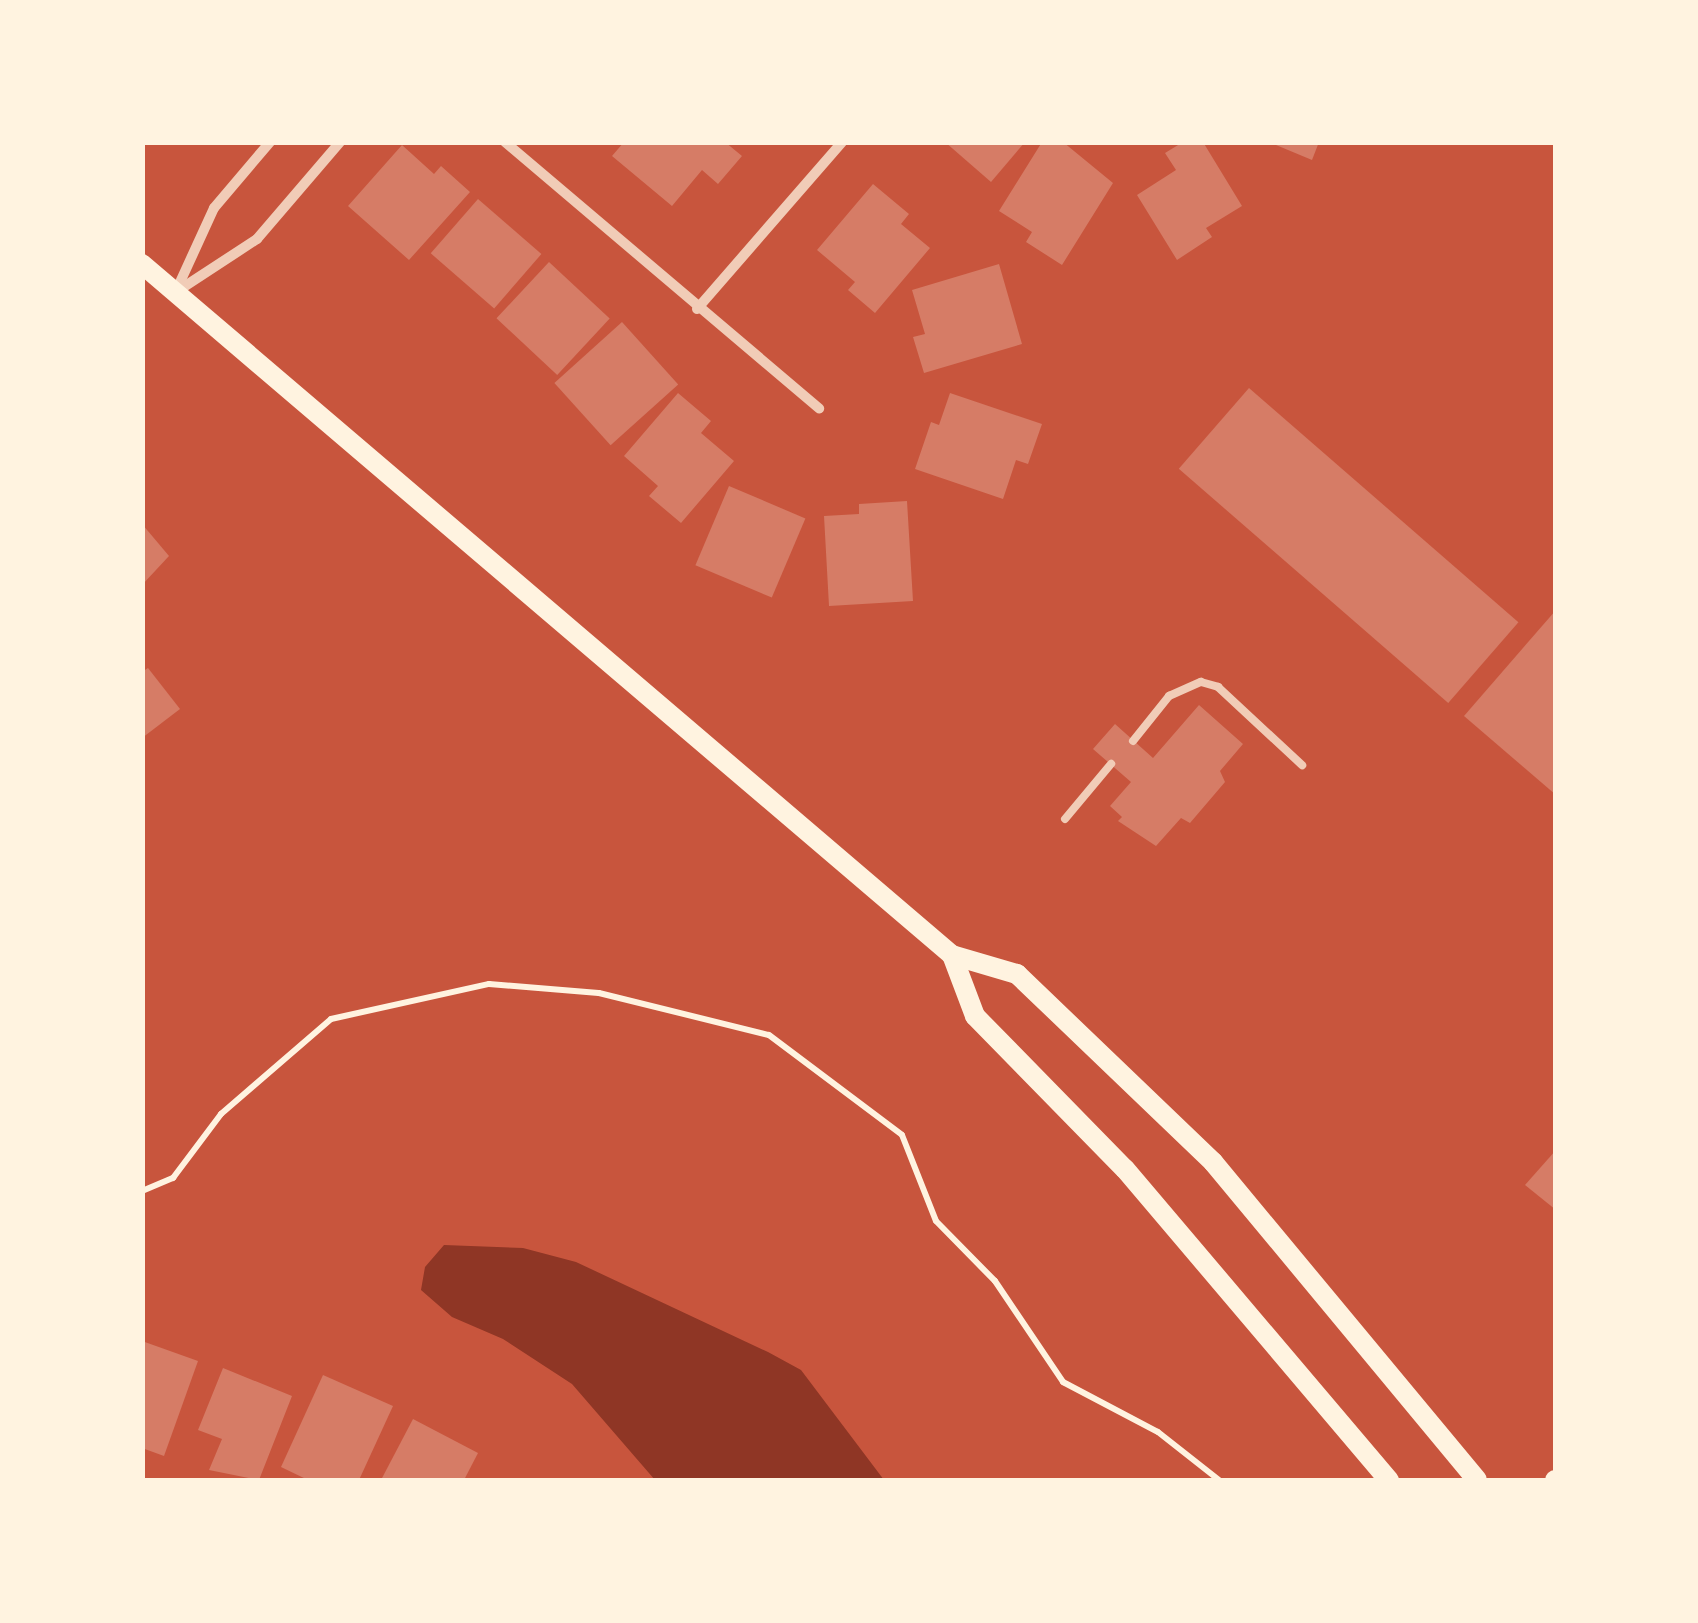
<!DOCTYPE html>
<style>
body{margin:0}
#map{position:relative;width:1698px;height:1623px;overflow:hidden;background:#c8553d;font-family:Literata,serif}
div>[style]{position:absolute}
.water>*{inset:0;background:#8f3625}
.building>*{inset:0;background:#d67c66;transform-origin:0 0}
.path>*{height:6px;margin:-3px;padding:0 3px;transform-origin:3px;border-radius:3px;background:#fff3e0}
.service>*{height:8px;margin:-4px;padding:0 4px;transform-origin:4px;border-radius:4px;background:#f1ccb7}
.minor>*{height:10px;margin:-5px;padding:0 5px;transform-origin:5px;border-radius:5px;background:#f1ccb7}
.secondary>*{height:20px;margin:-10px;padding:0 10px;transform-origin:10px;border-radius:10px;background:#fff3e0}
span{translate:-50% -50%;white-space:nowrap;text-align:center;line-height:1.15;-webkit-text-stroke:8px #fff3e0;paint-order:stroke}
.frame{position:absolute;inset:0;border:145px solid #fff3e0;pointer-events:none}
</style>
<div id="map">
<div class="water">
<i style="clip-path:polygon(444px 1245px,523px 1248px,576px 1262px,768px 1352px,801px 1370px,884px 1480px,655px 1480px,572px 1384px,503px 1339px,452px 1317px,421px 1290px,425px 1267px)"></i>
</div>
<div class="building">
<i style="clip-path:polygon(624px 142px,725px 142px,742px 156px,718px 184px,702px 170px,672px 206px,612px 156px)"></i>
<i style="clip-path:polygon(945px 142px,1025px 142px,991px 182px)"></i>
<i style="clip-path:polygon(1042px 142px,1063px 142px,1113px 183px,1062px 265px,1026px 242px,1032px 232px,999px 211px)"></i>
<i style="clip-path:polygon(1183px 142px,1203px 142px,1242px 206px,1206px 228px,1212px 237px,1177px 260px,1137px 195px,1176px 170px,1165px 153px)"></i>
<i style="clip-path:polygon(1269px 142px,1319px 142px,1312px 160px)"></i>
<i style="clip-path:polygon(402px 145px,434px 174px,441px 166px,470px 192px,409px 260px,348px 206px)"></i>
<i style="clip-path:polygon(873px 184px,909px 214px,901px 224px,930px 248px,875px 313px,848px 290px,855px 282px,817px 250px)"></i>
<i style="left:478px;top:199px;width:84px;height:72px;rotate:41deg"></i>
<i style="left:549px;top:262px;width:83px;height:77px;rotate:43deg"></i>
<i style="clip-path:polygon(999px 264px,1022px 344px,924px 373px,913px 337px,925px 334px,912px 290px)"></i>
<i style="left:622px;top:322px;width:84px;height:91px;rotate:48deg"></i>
<i style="left:1249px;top:388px;width:357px;height:107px;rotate:41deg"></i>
<i style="clip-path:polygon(678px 393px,711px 421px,701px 433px,734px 461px,681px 523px,649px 496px,658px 486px,624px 456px)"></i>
<i style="clip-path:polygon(950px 393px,1042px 424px,1028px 464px,1016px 460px,1003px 499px,915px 469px,931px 422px,939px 425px)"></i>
<i style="left:729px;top:486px;width:83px;height:86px;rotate:23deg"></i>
<i style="clip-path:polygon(907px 501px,913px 601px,829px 606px,824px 516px,859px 514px,859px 504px)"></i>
<i style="clip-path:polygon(142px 524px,169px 556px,142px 585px)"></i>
<i style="clip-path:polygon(1556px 610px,1556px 795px,1464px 716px)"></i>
<i style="clip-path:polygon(148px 668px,180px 709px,142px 738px,142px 672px)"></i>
<i style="clip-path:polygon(1199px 705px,1243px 744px,1220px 771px,1225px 782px,1190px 823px,1181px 818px,1156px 846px,1118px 821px,1122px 817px,1110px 806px,1131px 782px,1093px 749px,1115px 724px,1153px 758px)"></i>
<i style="clip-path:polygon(1556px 1150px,1556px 1210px,1525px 1185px)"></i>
<i style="clip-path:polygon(142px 1341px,198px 1361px,164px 1456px,142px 1448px)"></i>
<i style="clip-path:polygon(223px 1368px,292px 1396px,259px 1480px,209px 1470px,222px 1439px,198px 1430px)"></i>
<i style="clip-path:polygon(323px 1375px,393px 1406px,359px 1480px,308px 1480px,281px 1467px)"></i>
<i style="clip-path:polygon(413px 1419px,478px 1453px,464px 1480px,381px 1480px)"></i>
</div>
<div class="path">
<i style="left:142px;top:1191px;width:34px;rotate:-23deg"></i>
<i style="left:173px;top:1178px;width:80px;rotate:-53.1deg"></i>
<i style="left:221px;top:1114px;width:145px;rotate:-40.8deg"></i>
<i style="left:331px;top:1019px;width:162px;rotate:-12.5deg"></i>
<i style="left:489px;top:984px;width:110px;rotate:4.7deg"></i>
<i style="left:599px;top:993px;width:175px;rotate:13.9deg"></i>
<i style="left:769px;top:1035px;width:166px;rotate:36.9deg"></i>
<i style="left:902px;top:1135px;width:92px;rotate:68.4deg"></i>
<i style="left:936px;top:1221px;width:84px;rotate:45.5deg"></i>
<i style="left:995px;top:1281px;width:122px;rotate:56deg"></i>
<i style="left:1063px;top:1382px;width:107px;rotate:27.8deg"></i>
<i style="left:1158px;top:1432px;width:78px;rotate:38.2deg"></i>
</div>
<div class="service">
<i style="left:1133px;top:741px;width:58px;rotate:-51.3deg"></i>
<i style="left:1169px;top:696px;width:35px;rotate:-24deg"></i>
<i style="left:1201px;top:682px;width:18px;rotate:16deg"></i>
<i style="left:1218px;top:687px;width:115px;rotate:42.9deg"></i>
<i style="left:1065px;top:819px;width:72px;rotate:-50.1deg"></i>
</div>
<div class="minor">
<i style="left:505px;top:142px;width:412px;rotate:40.3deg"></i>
<i style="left:176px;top:291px;width:91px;rotate:-65.4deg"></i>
<i style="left:214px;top:208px;width:87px;rotate:-49.7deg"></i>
<i style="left:176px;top:292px;width:97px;rotate:-33.2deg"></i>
<i style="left:257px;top:239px;width:128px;rotate:-49.4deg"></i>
<i style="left:697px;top:309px;width:221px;rotate:-49deg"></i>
</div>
<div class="secondary">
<i style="left:142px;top:264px;width:1065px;rotate:40.47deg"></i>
<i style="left:952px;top:955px;width:68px;rotate:16.3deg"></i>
<i style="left:1017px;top:974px;width:272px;rotate:43.8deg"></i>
<i style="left:1213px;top:1162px;width:413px;rotate:50.3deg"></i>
<i style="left:952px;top:955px;width:65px;rotate:69.3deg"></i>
<i style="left:975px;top:1016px;width:214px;rotate:45.6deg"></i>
<i style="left:1125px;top:1169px;width:408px;rotate:49.7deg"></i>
<i style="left:1555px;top:1480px;width:1px"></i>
</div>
<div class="frame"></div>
</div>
